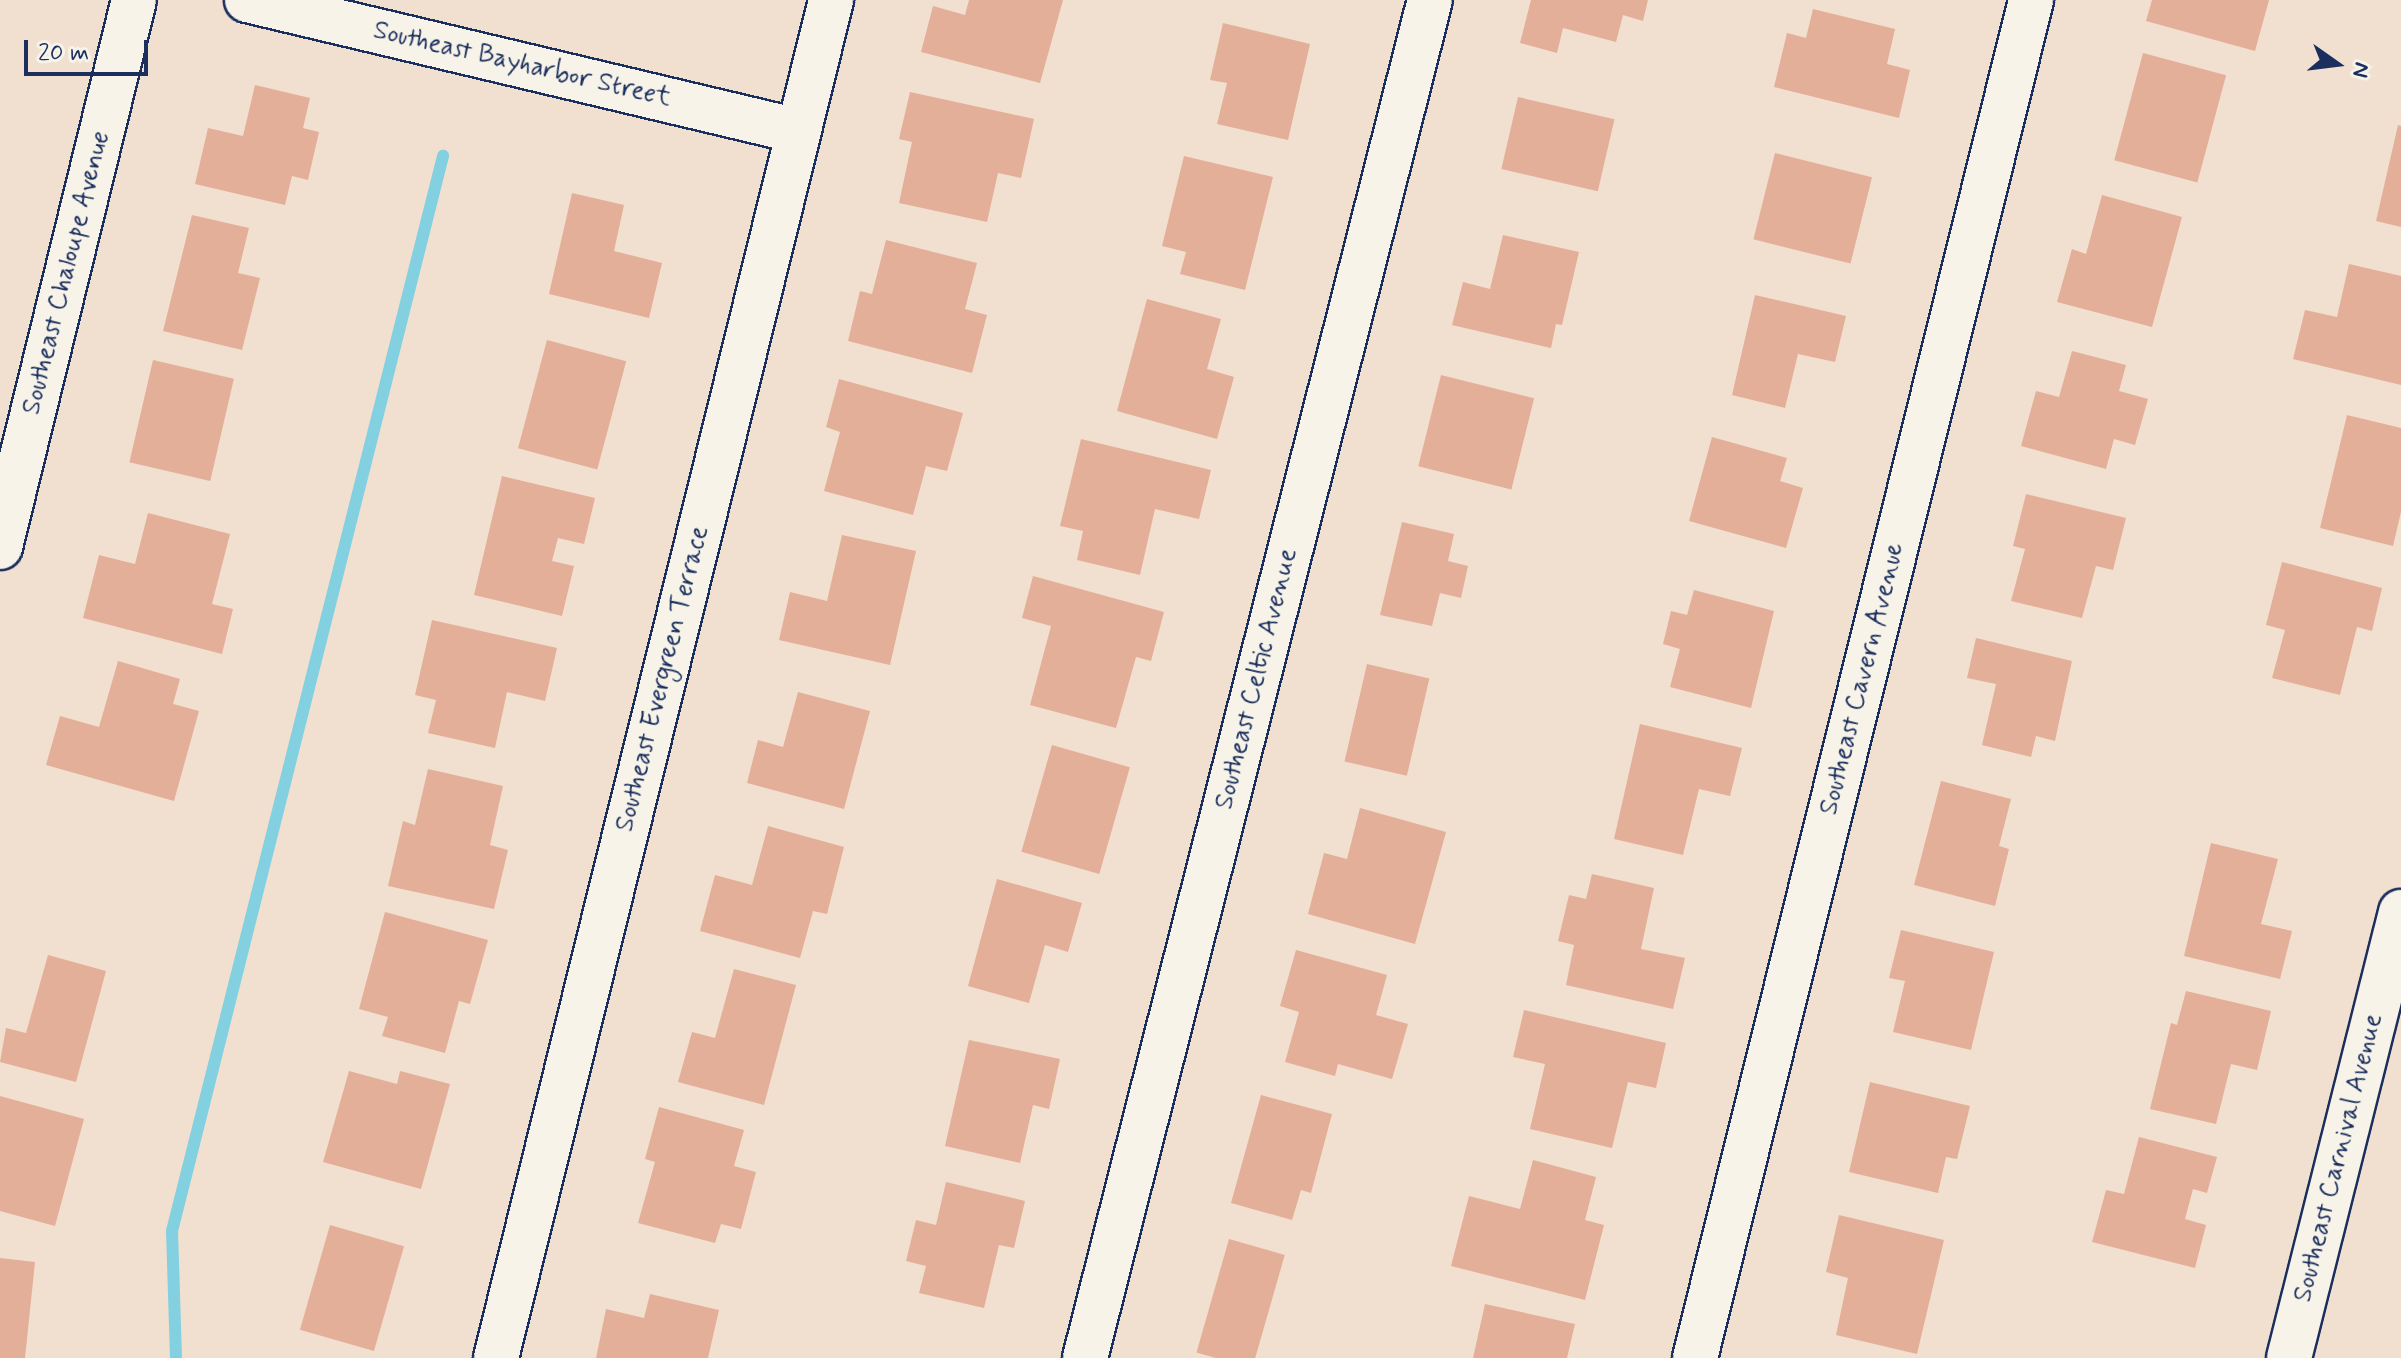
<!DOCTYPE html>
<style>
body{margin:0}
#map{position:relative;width:2401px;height:1358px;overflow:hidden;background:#f1dfd0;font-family:Mynerve,sans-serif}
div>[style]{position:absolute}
.stream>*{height:12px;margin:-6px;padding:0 6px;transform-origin:6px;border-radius:6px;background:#82d0e0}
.building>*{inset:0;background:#e4af98;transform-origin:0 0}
.roads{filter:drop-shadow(2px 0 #1b2f5e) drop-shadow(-2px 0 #1b2f5e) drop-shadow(0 2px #1b2f5e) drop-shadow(0 -2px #1b2f5e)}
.minor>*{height:44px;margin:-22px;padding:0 22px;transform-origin:22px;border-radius:22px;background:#f7f3e8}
span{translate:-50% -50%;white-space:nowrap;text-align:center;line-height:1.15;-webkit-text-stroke:6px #f7f3e8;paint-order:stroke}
.street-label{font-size:26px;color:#1b2f5e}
.north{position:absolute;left:2297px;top:24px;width:80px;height:80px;-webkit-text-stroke:6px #f7f3e8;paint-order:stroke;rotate:104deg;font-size:22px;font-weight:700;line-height:32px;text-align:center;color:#1b2f5e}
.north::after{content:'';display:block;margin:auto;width:28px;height:36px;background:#1b2f5e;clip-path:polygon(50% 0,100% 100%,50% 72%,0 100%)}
.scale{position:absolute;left:24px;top:40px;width:124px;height:36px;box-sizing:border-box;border:4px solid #1b2f5e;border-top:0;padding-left:10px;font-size:24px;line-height:28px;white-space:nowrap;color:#1b2f5e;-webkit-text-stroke:6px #f7f3e8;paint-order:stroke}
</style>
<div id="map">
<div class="stream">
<i style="left:176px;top:1358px;width:127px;rotate:-91.8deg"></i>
<i style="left:172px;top:1231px;width:1109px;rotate:-75.85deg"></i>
</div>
<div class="building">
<i style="clip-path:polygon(969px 0,1063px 0,1040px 83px,921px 52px,933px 6px,965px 15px)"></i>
<i style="clip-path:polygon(1531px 0,1648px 0,1643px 21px,1623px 15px,1616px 42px,1563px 28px,1557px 53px,1520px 43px)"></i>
<i style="clip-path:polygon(2152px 0,2269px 0,2255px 51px,2146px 21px)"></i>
<i style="clip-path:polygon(1813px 9px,1895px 29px,1887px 64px,1910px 70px,1899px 118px,1774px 87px,1787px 33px,1806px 38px)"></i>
<i style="clip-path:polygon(1223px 23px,1310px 44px,1288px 140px,1217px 124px,1227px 83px,1210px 80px)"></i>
<i style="left:2143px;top:53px;width:86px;height:111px;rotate:15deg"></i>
<i style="clip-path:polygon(255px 85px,310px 98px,303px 128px,319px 132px,308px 180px,292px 176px,285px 205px,195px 184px,208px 128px,243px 136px)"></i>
<i style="clip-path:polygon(910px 92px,1034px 119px,1021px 178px,998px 173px,987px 222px,899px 203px,912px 142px,899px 139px)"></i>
<i style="left:1518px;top:97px;width:99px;height:74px;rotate:13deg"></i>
<i style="clip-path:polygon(2398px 125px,2401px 126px,2401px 227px,2376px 221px)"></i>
<i style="left:1775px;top:153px;width:100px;height:89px;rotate:14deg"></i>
<i style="clip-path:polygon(1184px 156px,1273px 177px,1245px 290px,1180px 274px,1186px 252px,1162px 246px)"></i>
<i style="clip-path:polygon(572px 193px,624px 205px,614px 251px,662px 263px,649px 318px,549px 294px)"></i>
<i style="clip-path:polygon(2102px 195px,2182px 217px,2152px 327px,2057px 302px,2072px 249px,2086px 254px)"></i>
<i style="clip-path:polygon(192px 215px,249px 228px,238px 273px,260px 278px,242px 350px,163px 331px)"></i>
<i style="clip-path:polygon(1503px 235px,1579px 252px,1562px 325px,1556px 324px,1551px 348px,1452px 325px,1463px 282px,1490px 289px)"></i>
<i style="clip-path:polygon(886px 240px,977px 263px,965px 309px,987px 315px,972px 373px,848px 341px,860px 291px,872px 294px)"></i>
<i style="clip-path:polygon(2349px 264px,2401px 276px,2401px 385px,2293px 359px,2305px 310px,2337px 317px)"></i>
<i style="clip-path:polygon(1755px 295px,1846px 316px,1835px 362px,1798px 354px,1785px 408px,1732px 395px)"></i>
<i style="clip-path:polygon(1147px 299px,1221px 319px,1207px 369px,1234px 377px,1217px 439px,1117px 411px)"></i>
<i style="left:547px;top:340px;width:82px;height:112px;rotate:15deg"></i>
<i style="clip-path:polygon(2072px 351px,2126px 365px,2119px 391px,2148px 399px,2135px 445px,2114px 439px,2106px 469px,2021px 446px,2036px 391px,2059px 397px)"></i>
<i style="left:153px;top:360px;width:83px;height:105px;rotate:13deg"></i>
<i style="left:1441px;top:375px;width:96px;height:94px;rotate:14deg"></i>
<i style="clip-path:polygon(839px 379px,963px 413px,947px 471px,926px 466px,913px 515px,824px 491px,840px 432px,826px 427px)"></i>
<i style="clip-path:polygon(2347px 415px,2401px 428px,2401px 512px,2393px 546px,2320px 528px)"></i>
<i style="clip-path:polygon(1712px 437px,1787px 458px,1780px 481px,1803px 488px,1786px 548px,1689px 521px)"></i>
<i style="clip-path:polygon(1081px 439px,1211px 470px,1199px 519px,1155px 509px,1140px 575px,1077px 560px,1083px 531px,1060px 526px)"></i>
<i style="clip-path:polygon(502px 476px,595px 498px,584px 544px,558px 538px,552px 561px,574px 566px,562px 616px,474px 595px)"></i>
<i style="clip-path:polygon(2026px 494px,2126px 518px,2113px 570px,2096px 566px,2082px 618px,2011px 601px,2025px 549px,2013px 546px)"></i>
<i style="clip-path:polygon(148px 513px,230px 534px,212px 604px,233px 609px,222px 654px,83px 618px,99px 555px,135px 564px)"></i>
<i style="clip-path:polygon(1402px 522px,1454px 534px,1448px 561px,1468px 566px,1461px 598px,1440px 593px,1432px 626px,1380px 615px)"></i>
<i style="clip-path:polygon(842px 535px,916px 551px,890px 665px,779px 640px,790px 592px,827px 601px)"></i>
<i style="clip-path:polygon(2282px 562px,2382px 588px,2372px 631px,2357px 627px,2340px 695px,2272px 678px,2285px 630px,2266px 625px)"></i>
<i style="clip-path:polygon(1033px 576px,1164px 612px,1151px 661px,1136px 657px,1116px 728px,1030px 705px,1051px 626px,1022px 618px)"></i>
<i style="clip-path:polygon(1694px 590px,1774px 611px,1751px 708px,1670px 687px,1680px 649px,1663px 644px,1671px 611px,1687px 615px)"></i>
<i style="clip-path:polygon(432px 620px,557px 648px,545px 701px,507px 692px,495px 748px,428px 733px,436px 700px,415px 695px)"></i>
<i style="clip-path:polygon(1976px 638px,2072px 661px,2055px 741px,2036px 736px,2031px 757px,1982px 745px,1996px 684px,1967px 678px)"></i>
<i style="clip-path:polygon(118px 661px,180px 679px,173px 704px,199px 711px,174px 801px,46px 765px,60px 716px,99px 727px)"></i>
<i style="left:1367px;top:664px;width:64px;height:100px;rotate:13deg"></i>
<i style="clip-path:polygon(798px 692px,870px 711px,844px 809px,747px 783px,758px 740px,783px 747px)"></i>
<i style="clip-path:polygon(1640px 724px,1742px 748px,1730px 796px,1699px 789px,1683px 855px,1614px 839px)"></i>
<i style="left:1052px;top:745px;width:81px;height:111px;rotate:16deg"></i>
<i style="clip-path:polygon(428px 769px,503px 786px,490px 845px,508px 850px,494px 909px,388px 886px,403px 821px,415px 825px)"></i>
<i style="clip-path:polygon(1941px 781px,2011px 799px,1999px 846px,2009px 849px,1995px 906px,1914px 885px)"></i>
<i style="clip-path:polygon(1360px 808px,1446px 832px,1415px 944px,1308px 914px,1324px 853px,1347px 859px)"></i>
<i style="clip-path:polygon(768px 826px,844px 847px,827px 914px,813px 911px,800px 958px,700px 931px,715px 875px,752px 885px)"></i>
<i style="clip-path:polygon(2211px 843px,2278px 859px,2261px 924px,2292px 931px,2280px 979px,2184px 956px)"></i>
<i style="clip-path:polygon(1592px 874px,1654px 888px,1641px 949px,1685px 958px,1673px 1009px,1566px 985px,1574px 945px,1558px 941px,1569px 895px,1586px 899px)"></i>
<i style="clip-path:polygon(997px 879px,1082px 903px,1068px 952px,1045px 945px,1029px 1003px,968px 986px)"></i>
<i style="clip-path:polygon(385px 912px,488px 940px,470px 1004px,459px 1001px,445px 1053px,382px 1036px,388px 1017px,359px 1009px)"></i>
<i style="clip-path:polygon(1901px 930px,1994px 952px,1971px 1050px,1893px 1032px,1905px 981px,1889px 978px)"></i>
<i style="clip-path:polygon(1296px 950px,1387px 975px,1376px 1015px,1408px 1024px,1392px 1079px,1338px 1064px,1335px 1076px,1285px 1062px,1299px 1012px,1280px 1006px)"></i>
<i style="clip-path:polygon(48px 955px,106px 971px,76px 1082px,0 1062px,6px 1028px,26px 1033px)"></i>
<i style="clip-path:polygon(734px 969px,796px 985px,764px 1105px,678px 1082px,692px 1032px,715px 1038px)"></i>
<i style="clip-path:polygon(2186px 991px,2271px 1011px,2257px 1070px,2231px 1064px,2216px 1124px,2150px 1109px,2171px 1023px,2177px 1025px)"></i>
<i style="clip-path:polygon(1524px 1010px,1666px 1043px,1656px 1088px,1628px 1082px,1612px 1148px,1530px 1129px,1545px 1064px,1513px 1057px)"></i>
<i style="clip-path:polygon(969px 1040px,1060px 1059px,1049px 1109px,1033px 1105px,1020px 1163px,945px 1146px)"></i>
<i style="clip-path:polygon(349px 1071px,397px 1084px,400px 1071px,450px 1084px,421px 1189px,323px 1162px)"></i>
<i style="clip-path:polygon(1870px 1082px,1970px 1106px,1957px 1159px,1946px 1157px,1938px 1193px,1849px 1172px)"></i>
<i style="clip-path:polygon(1261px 1095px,1332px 1114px,1311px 1193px,1301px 1190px,1292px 1220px,1231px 1203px)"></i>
<i style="clip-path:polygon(0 1096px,84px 1119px,55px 1226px,0 1211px)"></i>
<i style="clip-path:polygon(659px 1107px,744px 1130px,734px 1166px,756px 1172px,741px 1229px,721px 1224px,715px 1243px,638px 1223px,655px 1162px,645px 1159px)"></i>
<i style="clip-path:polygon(2139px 1137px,2217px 1157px,2207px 1193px,2193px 1189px,2185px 1219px,2206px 1225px,2195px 1268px,2092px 1242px,2106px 1190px,2124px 1194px)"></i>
<i style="clip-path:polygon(1533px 1160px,1596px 1177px,1585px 1220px,1604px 1225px,1585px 1300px,1451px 1266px,1469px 1196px,1520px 1209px)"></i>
<i style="clip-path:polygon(946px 1182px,1025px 1201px,1014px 1248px,999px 1245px,984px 1308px,919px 1293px,926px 1266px,906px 1261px,916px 1220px,936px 1225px)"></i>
<i style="clip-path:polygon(1839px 1215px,1944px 1240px,1917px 1354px,1836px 1335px,1848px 1278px,1826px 1272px)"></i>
<i style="left:330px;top:1225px;width:77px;height:109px;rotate:16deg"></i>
<i style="left:1229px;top:1239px;width:58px;height:118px;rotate:16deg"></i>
<i style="clip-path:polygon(0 1258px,35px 1262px,25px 1358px,0 1358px)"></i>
<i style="clip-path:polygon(650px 1294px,719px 1310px,708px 1358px,596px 1358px,606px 1309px,644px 1318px)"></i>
<i style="clip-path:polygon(1485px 1304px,1575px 1324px,1567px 1358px,1473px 1358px)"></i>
</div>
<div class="roads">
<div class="minor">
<i style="left:247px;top:0;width:566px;rotate:13.37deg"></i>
<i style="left:0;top:547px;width:563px;rotate:-76.24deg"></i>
<i style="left:496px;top:1358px;width:1399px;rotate:-76.14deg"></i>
<i style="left:1085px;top:1358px;width:1401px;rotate:-75.75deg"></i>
<i style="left:1695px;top:1358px;width:1399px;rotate:-76.1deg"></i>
<i style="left:2289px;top:1358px;width:460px;rotate:-75.9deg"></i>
</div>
</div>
<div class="street-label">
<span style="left:522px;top:65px;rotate:13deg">Southeast Bayharbor Street</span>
<span style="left:67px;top:273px;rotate:-76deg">Southeast Chaloupe Avenue</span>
<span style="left:663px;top:679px;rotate:-76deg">Southeast Evergreen Terrace</span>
<span style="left:1257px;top:679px;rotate:-76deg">Southeast Celtic Avenue</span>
<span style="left:1863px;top:679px;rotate:-76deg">Southeast Cavern Avenue</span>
<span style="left:2339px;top:1158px;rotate:-76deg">Southeast Carnival Avenue</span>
</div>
<div class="north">N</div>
<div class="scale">20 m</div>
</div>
